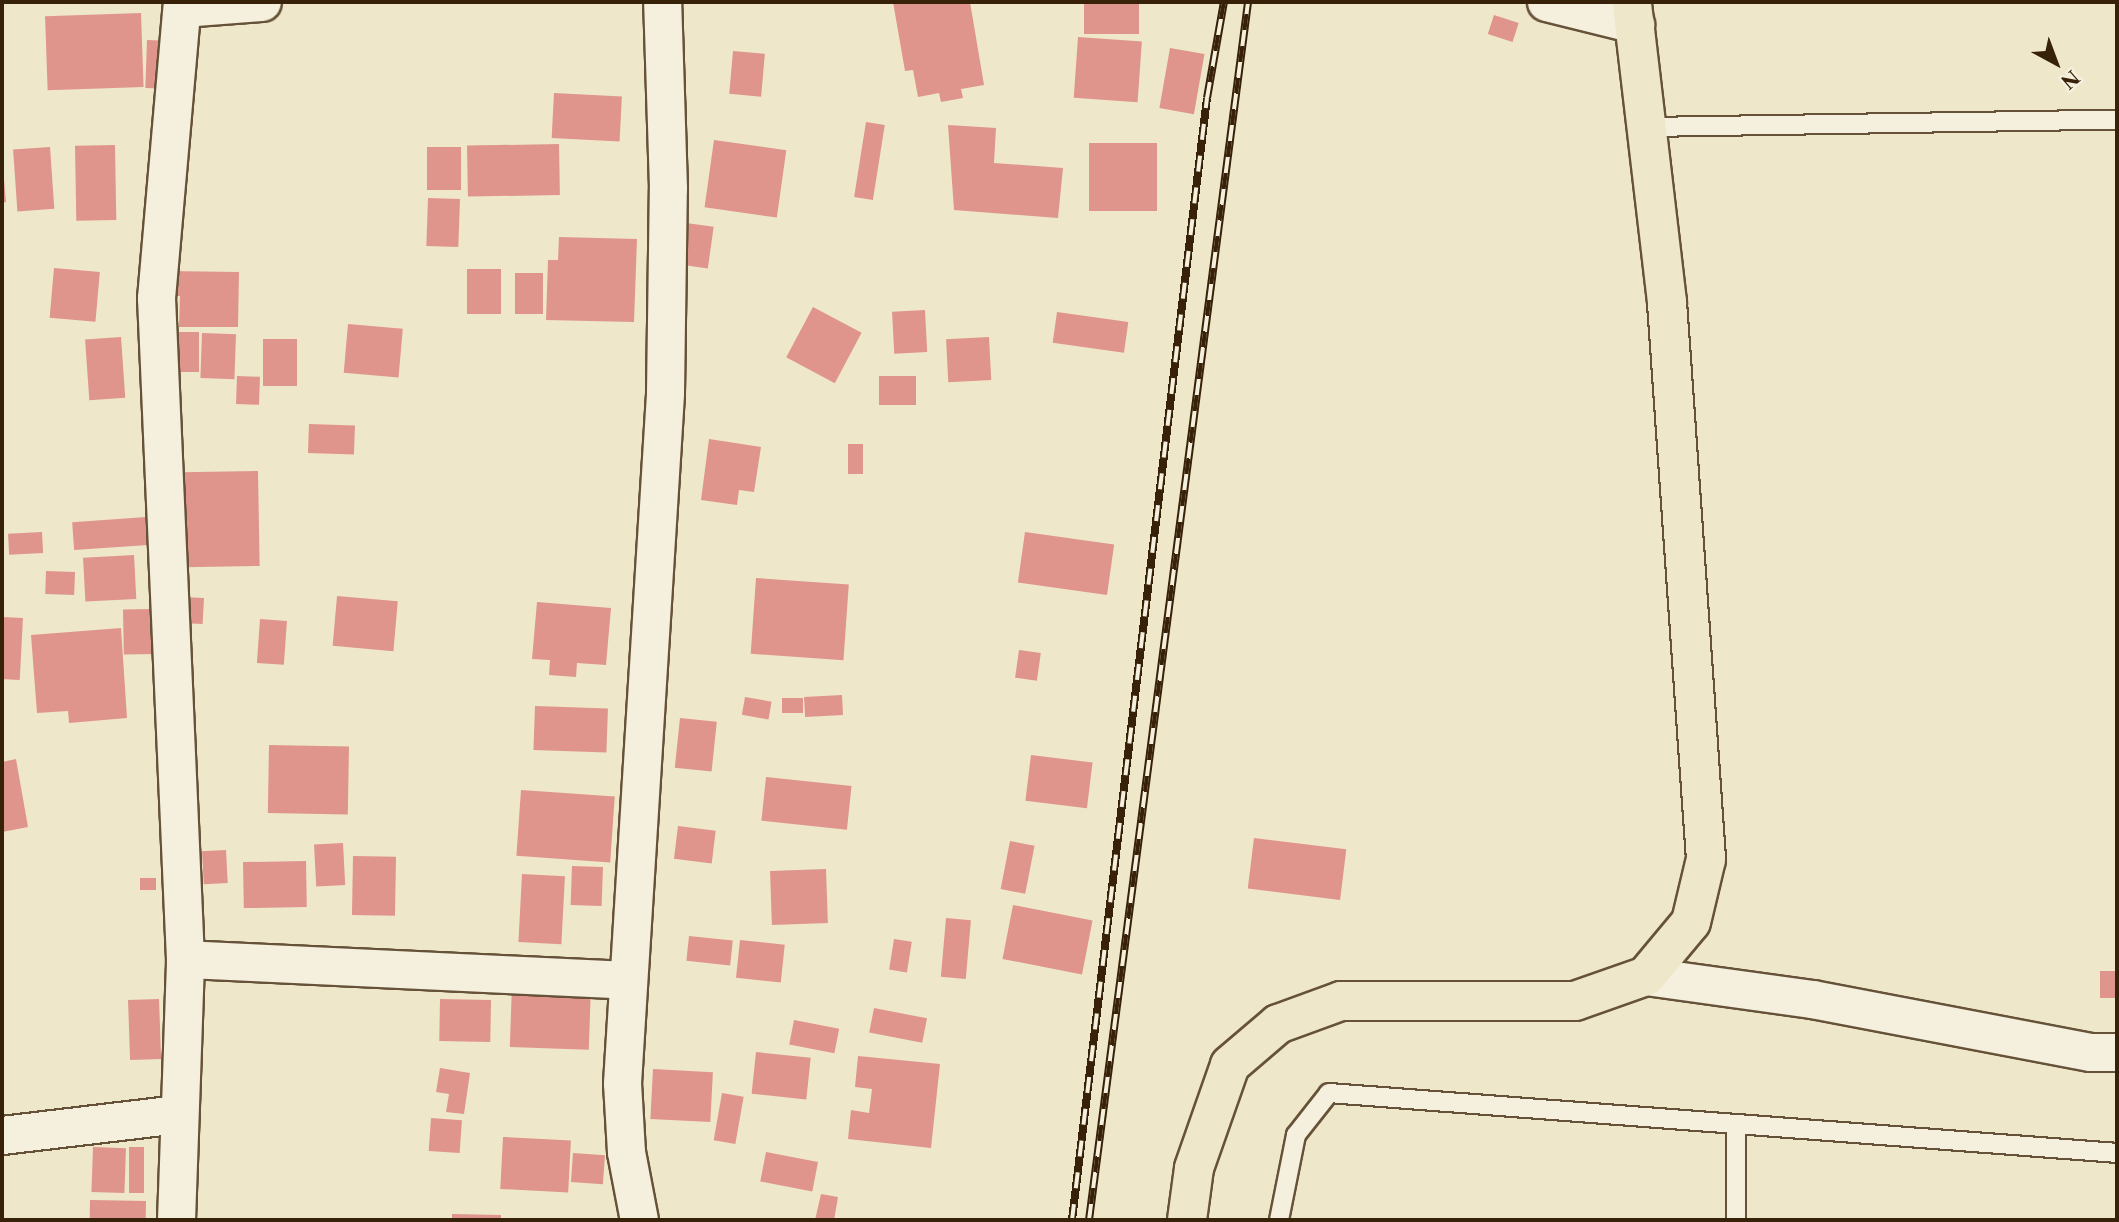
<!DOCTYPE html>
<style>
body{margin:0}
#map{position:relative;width:2119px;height:1222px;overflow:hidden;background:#efe7ca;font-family:"Libre Caslon Text",serif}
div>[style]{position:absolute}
.building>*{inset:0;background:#df958b;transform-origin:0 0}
.roads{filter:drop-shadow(2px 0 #655238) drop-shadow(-2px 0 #655238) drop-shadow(0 2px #655238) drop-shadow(0 -2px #655238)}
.service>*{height:18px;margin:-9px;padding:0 9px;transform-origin:9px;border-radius:9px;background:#f5efdd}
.minor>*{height:37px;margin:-18.5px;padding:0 18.5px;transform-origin:18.5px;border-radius:18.5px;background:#f5efdd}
.primary>*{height:38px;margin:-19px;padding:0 19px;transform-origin:19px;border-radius:19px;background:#efe7ca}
.rail>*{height:8px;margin-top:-4px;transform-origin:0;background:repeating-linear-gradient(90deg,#f5efdd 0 16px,#372108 0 32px);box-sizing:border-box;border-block:2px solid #372108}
span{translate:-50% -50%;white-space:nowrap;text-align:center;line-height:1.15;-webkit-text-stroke:7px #f5efdd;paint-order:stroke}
.frame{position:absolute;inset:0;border:4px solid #372108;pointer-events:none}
.north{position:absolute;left:2021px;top:28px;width:70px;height:70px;-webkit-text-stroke:5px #f5efdd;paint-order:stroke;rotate:139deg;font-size:19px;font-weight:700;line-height:28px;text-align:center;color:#372108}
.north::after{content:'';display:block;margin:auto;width:24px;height:32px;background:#372108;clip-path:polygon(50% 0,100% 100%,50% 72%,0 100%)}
</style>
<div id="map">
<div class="building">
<i style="clip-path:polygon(893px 2px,970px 2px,984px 85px,961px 89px,963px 98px,941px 102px,939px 93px,918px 97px,913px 70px,905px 71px)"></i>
<i style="left:1084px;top:2px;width:55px;height:32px"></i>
<i style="left:141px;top:13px;width:74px;height:96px;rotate:88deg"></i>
<i style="left:1494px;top:15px;width:26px;height:20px;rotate:18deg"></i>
<i style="left:1078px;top:37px;width:64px;height:61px;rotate:4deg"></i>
<i style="left:147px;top:40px;width:27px;height:48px;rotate:2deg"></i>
<i style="left:1170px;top:48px;width:35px;height:61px;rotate:10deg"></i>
<i style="left:733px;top:51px;width:32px;height:43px;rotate:5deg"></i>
<i style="left:554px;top:93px;width:68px;height:45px;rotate:3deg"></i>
<i style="left:866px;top:122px;width:19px;height:76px;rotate:9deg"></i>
<i style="clip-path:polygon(948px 125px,996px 128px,994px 163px,1063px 168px,1058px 218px,954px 210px)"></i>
<i style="left:714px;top:140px;width:73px;height:68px;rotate:8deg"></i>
<i style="left:1157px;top:143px;width:68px;height:68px;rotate:90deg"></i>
<i style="left:559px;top:144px;width:51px;height:92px;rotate:89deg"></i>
<i style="left:115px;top:145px;width:75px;height:40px;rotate:89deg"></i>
<i style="left:50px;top:147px;width:62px;height:37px;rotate:86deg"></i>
<i style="left:427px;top:147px;width:34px;height:43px"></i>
<i style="clip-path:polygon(2px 156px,6px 202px,2px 203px)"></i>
<i style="left:428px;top:198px;width:32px;height:48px;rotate:2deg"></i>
<i style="left:679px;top:222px;width:35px;height:42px;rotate:8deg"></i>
<i style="clip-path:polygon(559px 237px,637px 239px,634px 322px,546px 320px,548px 260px,558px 260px)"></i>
<i style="left:54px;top:268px;width:46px;height:50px;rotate:5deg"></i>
<i style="left:501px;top:269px;width:45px;height:34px;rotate:90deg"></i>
<i style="clip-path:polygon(166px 271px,239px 272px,238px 327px,179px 327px,180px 296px,166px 296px)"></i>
<i style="left:515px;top:273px;width:28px;height:41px"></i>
<i style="left:813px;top:307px;width:55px;height:57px;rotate:28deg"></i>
<i style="left:925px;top:310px;width:42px;height:33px;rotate:87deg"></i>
<i style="left:1057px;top:312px;width:72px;height:31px;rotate:8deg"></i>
<i style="left:348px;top:324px;width:55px;height:49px;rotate:5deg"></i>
<i style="left:170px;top:332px;width:29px;height:40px"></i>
<i style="left:202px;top:333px;width:34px;height:45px;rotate:2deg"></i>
<i style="left:121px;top:337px;width:61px;height:36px;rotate:86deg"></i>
<i style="left:989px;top:337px;width:43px;height:43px;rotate:87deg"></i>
<i style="left:297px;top:339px;width:47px;height:34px;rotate:90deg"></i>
<i style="left:237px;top:376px;width:23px;height:28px;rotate:2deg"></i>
<i style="left:916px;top:376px;width:29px;height:37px;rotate:90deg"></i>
<i style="left:309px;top:424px;width:46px;height:29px;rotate:2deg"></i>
<i style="clip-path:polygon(709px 439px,761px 447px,754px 492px,739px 490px,737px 505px,701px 500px)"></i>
<i style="left:848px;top:444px;width:15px;height:30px"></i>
<i style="left:258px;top:471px;width:95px;height:76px;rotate:89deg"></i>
<i style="left:146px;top:517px;width:28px;height:74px;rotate:86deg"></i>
<i style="left:42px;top:532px;width:21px;height:34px;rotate:87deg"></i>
<i style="left:1025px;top:532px;width:90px;height:51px;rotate:8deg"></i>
<i style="left:134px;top:555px;width:44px;height:51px;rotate:87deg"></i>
<i style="left:46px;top:571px;width:29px;height:23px;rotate:2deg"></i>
<i style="left:756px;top:578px;width:93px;height:76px;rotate:4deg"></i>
<i style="left:337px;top:596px;width:61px;height:50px;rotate:5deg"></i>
<i style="left:183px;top:597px;width:21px;height:26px;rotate:3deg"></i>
<i style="clip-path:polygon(537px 602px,611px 608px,606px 665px,577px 663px,576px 677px,549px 675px,550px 660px,532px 659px)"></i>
<i style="left:154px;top:609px;width:45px;height:31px;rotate:89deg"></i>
<i style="left:2px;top:617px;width:21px;height:62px;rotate:3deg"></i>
<i style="left:260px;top:619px;width:27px;height:44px;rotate:4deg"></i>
<i style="clip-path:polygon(121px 628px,127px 718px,69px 723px,68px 711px,37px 713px,31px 635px)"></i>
<i style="left:1019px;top:650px;width:22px;height:28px;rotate:8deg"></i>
<i style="left:842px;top:695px;width:20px;height:38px;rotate:87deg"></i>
<i style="left:745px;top:697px;width:27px;height:18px;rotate:10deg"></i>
<i style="left:803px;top:698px;width:15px;height:21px;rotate:90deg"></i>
<i style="left:535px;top:706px;width:73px;height:44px;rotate:2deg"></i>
<i style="left:680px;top:718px;width:37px;height:50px;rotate:6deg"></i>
<i style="left:269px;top:745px;width:80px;height:68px;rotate:1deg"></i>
<i style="left:1031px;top:755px;width:62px;height:46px;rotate:7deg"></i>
<i style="clip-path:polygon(16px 759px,28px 827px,2px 832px,2px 762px)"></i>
<i style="left:766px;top:777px;width:86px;height:44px;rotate:6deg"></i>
<i style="left:521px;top:790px;width:94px;height:66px;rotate:4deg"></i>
<i style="left:678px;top:826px;width:38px;height:33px;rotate:7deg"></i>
<i style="left:1254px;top:838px;width:93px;height:51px;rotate:7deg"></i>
<i style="left:1010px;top:841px;width:25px;height:49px;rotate:11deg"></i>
<i style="left:343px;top:843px;width:42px;height:29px;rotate:87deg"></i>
<i style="left:226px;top:850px;width:33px;height:24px;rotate:87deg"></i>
<i style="left:353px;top:856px;width:43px;height:59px;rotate:1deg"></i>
<i style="left:306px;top:861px;width:46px;height:63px;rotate:89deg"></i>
<i style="left:572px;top:866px;width:31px;height:39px;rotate:2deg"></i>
<i style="left:826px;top:869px;width:54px;height:56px;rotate:88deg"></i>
<i style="left:522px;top:874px;width:43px;height:68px;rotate:3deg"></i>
<i style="left:140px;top:878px;width:16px;height:12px"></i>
<i style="left:1013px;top:905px;width:81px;height:55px;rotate:11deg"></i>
<i style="left:946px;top:918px;width:25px;height:59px;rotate:5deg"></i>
<i style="left:689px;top:936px;width:44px;height:25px;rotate:6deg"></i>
<i style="left:894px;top:939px;width:18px;height:31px;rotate:9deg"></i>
<i style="left:740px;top:940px;width:45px;height:38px;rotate:6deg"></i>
<i style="left:2117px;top:971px;width:27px;height:17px;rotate:90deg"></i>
<i style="left:512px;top:984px;width:79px;height:63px;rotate:2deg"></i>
<i style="left:159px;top:999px;width:60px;height:31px;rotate:88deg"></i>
<i style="left:491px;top:1000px;width:42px;height:51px;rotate:91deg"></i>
<i style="left:874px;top:1008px;width:54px;height:25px;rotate:11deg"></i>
<i style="left:794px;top:1020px;width:46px;height:25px;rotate:11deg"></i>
<i style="left:756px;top:1052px;width:55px;height:42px;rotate:6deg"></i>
<i style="clip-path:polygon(858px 1056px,940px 1064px,931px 1148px,848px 1139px,851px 1110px,869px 1113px,872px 1089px,855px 1087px)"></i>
<i style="clip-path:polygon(440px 1068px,470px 1073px,464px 1114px,446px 1112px,449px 1094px,436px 1092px)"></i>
<i style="left:653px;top:1069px;width:60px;height:50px;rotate:3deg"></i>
<i style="left:722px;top:1093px;width:22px;height:48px;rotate:10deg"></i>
<i style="left:431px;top:1118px;width:31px;height:33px;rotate:4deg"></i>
<i style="left:503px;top:1137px;width:68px;height:52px;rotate:3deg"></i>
<i style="left:93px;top:1147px;width:33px;height:45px;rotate:2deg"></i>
<i style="left:129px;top:1147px;width:15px;height:46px"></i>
<i style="left:766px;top:1152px;width:53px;height:30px;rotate:11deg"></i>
<i style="left:573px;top:1153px;width:32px;height:29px;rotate:4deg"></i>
<i style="clip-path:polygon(821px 1194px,838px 1197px,834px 1220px,815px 1220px)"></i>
<i style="left:90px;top:1200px;width:56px;height:20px;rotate:1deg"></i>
<i style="clip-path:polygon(452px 1214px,501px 1215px,501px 1220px,452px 1220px)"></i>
</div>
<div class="roads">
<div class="service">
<i style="left:1646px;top:127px;width:471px;rotate:-0.9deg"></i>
<i style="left:1279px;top:1220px;width:87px;rotate:-78.7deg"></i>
<i style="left:1296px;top:1135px;width:53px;rotate:-51.8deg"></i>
<i style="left:1329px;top:1093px;width:790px;rotate:4.35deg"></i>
<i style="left:1736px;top:1220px;width:96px;rotate:-90deg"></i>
</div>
<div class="minor">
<i style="left:1546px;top:2px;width:92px;rotate:13.9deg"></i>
<i style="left:184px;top:8px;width:78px;rotate:-4.4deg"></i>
<i style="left:185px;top:959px;width:441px;rotate:2.7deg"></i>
<i style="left:1646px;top:976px;width:168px;rotate:7.9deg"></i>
<i style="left:1812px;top:999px;width:283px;rotate:10.8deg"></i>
<i style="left:2090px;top:1052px;width:27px"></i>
<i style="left:2px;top:1135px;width:177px;rotate:-6.8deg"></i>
<i style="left:176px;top:1220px;width:261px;rotate:-88deg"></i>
<i style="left:185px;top:959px;width:662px;rotate:-92.51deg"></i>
<i style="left:156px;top:298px;width:297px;rotate:-85deg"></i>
<i style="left:639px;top:1220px;width:69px;rotate:-100.8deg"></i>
<i style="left:626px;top:1152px;width:69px;rotate:-93.3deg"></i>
<i style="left:622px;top:1083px;width:691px;rotate:-86.43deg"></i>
<i style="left:665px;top:393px;width:205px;rotate:-89.2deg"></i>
<i style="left:668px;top:188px;width:186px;rotate:-91.8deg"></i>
</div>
<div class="primary">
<i style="left:1187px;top:1220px;width:52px;rotate:-82.3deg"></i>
<i style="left:1194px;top:1168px;width:109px;rotate:-70.7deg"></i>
<i style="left:1230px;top:1065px;width:63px;rotate:-40.5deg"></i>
<i style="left:1278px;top:1024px;width:67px;rotate:-20.1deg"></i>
<i style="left:1341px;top:1001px;width:234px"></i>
<i style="left:1575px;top:1001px;width:75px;rotate:-19.4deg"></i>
<i style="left:1646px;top:976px;width:70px;rotate:-50.2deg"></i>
<i style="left:1691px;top:922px;width:65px;rotate:-76.6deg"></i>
<i style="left:1706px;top:859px;width:558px;rotate:-94.01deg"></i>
<i style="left:1667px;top:302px;width:302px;rotate:-96.7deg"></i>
</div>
</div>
<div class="rail">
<i style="left:1072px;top:1220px;width:1130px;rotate:-83.14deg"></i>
<i style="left:1207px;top:98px;width:97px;rotate:-80deg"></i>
<i style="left:1089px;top:1220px;width:1228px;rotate:-82.56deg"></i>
</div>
<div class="frame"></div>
<div class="north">N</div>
</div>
